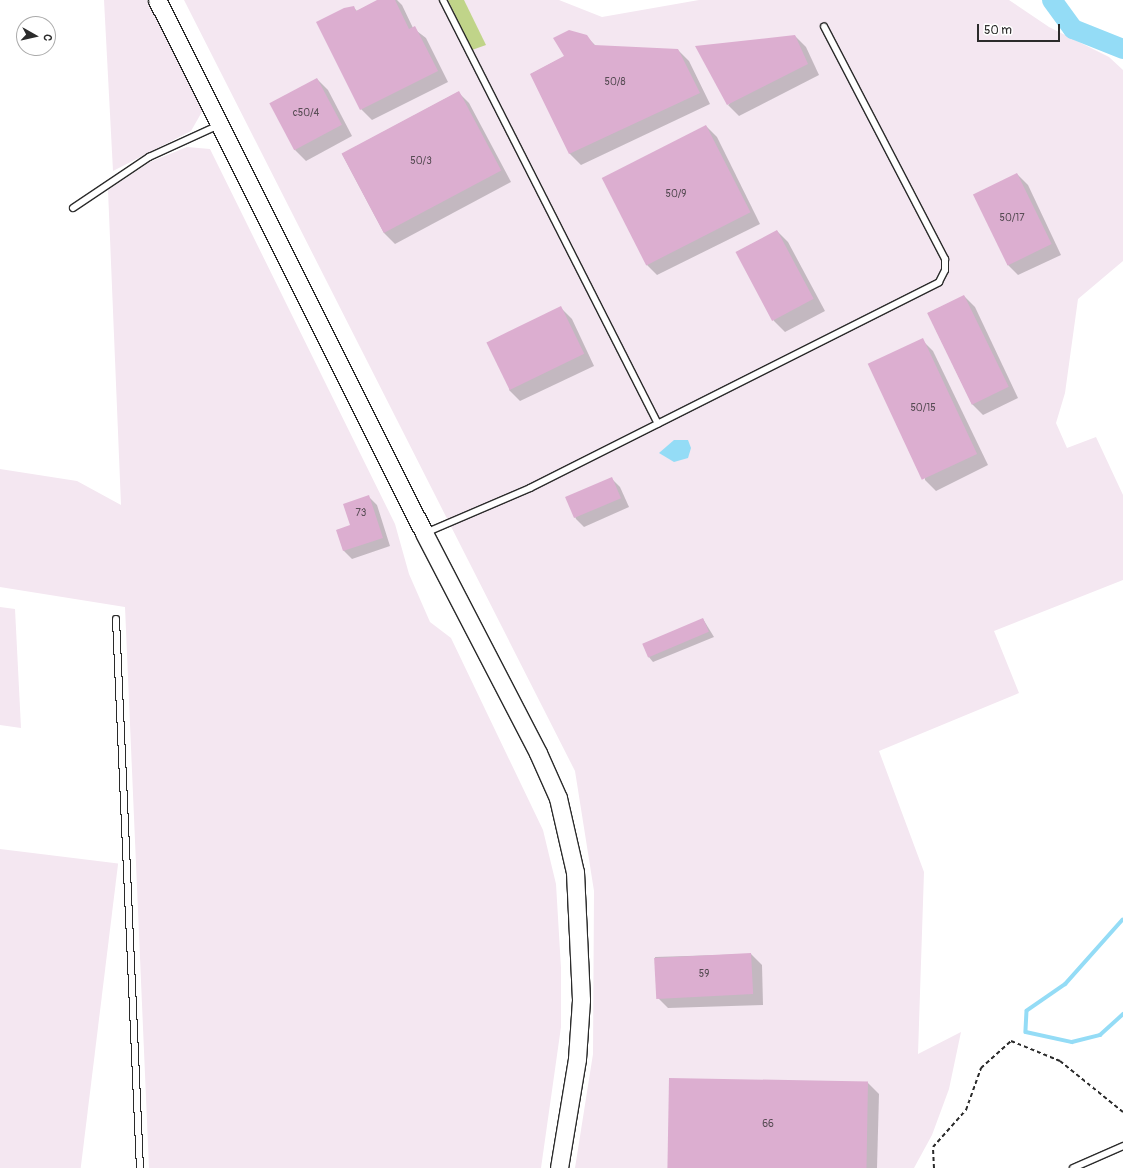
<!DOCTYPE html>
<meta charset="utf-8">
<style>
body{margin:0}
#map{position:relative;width:1123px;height:1168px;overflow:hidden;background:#fff;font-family:Pangolin,sans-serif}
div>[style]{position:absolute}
.built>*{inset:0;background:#f4e7f1;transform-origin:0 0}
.green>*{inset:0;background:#c0d489}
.water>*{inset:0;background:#94dcf6}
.shadow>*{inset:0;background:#0003}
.stream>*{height:3.5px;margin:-1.75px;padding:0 1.75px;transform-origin:1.75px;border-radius:1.75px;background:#94dcf6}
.river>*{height:20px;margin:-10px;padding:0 10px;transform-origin:10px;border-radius:10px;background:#94dcf6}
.building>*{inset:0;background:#dcaed0;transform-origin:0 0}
.path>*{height:2px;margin-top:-1px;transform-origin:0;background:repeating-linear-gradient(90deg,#2b2b2b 0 4px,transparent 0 7px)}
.roads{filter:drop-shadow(1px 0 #2b2b2b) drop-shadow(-1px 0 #2b2b2b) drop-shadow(0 1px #2b2b2b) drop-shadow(0 -1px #2b2b2b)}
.lane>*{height:6px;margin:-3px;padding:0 3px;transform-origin:3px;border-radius:3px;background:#fff}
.secondary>*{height:17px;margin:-8.5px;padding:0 8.5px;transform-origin:8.5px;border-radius:8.5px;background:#fff}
span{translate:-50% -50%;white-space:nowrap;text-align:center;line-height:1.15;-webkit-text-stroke:3px #fff;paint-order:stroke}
.number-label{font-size:10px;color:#574c54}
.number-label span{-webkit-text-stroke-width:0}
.north{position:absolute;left:16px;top:16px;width:40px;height:40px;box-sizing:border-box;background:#fff;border:1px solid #aaa;border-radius:50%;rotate:98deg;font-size:11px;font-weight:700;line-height:16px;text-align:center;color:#2b2b2b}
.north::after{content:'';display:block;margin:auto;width:14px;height:18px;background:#2b2b2b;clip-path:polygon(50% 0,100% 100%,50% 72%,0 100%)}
.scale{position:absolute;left:977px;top:24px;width:83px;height:18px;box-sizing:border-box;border:2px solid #2b2b2b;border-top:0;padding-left:5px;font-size:12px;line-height:14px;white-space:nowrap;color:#2b2b2b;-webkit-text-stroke:3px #fff;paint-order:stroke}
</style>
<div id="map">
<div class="built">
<i style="clip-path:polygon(104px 0,147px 0,203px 110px,191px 131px,113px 171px)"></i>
<i style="clip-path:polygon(184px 0,559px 0,602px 17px,699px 0,1009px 0,1049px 27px,1109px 57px,1123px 70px,1123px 261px,1078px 299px,1065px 393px,1056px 423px,1067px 448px,1096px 437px,1123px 495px,1123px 580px,994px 631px,1019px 693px,879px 751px,924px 872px,918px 1054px,961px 1032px,949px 1089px,932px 1135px,914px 1168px,575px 1168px,593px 1054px,594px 891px,575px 771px)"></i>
<i style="clip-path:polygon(187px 147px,210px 149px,395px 524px,409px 574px,430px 622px,451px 638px,543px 830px,556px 884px,561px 968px,561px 1027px,541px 1168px,149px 1168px,125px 607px,0 587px,0 469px,77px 481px,121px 505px,108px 190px,150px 162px)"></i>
<i style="clip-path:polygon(0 607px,15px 609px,21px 728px,0 725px)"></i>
<i style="left:0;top:849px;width:119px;height:319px;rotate:7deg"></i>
</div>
<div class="green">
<i style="clip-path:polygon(448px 0,464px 0,486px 45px,472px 50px)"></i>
</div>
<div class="water">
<i style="clip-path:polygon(674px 440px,688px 440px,691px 448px,688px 458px,674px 462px,659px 453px)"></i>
</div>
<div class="shadow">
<i style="clip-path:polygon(379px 0,397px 0,402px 5px,413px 28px,426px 38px,448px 82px,372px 120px,361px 109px,353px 7px,357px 11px)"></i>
<i style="clip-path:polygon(586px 36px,597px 47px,678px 50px,689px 61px,710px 104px,581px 165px,570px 154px,531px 74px,565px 56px)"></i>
<i style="clip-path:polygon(795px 36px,806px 47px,819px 75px,739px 116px,728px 105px)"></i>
<i style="clip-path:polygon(317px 79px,328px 90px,352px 136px,306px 161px,295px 150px)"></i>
<i style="clip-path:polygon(458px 92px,469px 103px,511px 182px,395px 244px,384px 233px,342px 154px)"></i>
<i style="clip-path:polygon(706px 126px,717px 137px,760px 224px,657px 275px,646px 264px)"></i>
<i style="clip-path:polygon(1017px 174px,1028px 185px,1061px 255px,1018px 275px,1007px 264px)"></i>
<i style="clip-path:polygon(777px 231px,788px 242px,825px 311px,785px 332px,774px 321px,737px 252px)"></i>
<i style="clip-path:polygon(964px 296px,975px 307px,1018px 398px,983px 415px,972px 404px,928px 313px)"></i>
<i style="clip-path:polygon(561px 308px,572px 319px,594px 366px,520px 401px,509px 390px)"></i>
<i style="clip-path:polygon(922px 340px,933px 351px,988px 465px,936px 491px,925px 480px)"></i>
<i style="clip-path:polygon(612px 479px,620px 487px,629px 507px,584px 527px,576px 519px,567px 499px)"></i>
<i style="clip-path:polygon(368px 496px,377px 505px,390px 546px,352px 559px,344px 551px,337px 530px,351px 526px)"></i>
<i style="clip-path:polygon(703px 619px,714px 637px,653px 662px,648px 656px)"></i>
<i style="clip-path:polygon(751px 954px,762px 965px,763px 1005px,668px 1008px,657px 997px,655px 957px)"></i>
<i style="clip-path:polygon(670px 1079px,868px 1083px,879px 1094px,877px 1168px,668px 1168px)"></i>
</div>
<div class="stream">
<i style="left:1123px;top:920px;width:86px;rotate:131.7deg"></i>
<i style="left:1066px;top:984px;width:47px;rotate:145.3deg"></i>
<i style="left:1027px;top:1011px;width:21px;rotate:93deg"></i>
<i style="left:1026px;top:1032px;width:47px;rotate:12.3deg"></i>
<i style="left:1072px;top:1042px;width:29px;rotate:-14deg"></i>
<i style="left:1100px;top:1035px;width:31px;rotate:-42deg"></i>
</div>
<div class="river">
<i style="left:1052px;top:0;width:36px;rotate:54deg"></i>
<i style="left:1073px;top:29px;width:54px;rotate:21.8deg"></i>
</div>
<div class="building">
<i style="clip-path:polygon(377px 0,395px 0,409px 29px,415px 26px,438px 71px,360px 110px,316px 22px,344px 8px,354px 6px,356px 11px)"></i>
<i style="clip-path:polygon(569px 30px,587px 35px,594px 45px,678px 49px,700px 93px,569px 154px,530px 74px,564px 56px,553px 38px)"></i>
<i style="clip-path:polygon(795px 35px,808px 64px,727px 105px,695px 46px)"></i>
<i style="left:317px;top:78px;width:53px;height:54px;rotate:62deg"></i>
<i style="left:459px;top:91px;width:90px;height:133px;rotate:62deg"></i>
<i style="left:706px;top:125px;width:98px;height:117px;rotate:63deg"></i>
<i style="left:1017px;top:173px;width:79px;height:49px;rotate:64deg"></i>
<i style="left:777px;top:230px;width:78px;height:47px;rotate:62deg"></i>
<i style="left:964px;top:295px;width:102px;height:41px;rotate:64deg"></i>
<i style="left:561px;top:306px;width:53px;height:83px;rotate:64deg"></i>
<i style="left:923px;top:338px;width:128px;height:61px;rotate:65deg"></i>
<i style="left:612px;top:477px;width:23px;height:51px;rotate:67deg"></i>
<i style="clip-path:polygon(369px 495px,383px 538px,343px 551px,336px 530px,350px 525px,343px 504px)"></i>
<i style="left:703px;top:618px;width:15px;height:66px;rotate:67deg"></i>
<i style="left:751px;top:953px;width:41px;height:97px;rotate:87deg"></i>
<i style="left:669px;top:1078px;width:199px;height:90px;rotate:1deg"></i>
</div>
<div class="path">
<i style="left:934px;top:1168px;width:21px;rotate:-93deg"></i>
<i style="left:933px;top:1147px;width:50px;rotate:-48.3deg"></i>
<i style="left:966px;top:1110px;width:45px;rotate:-70.3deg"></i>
<i style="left:981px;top:1068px;width:40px;rotate:-42deg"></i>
<i style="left:1011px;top:1041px;width:53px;rotate:22.2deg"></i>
<i style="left:1060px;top:1061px;width:81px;rotate:39deg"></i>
</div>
<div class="roads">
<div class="lane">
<i style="left:443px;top:0;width:475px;rotate:63.1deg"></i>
<i style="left:73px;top:208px;width:92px;rotate:-33.9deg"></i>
<i style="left:149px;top:157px;width:77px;rotate:-24.6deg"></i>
<i style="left:425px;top:533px;width:114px;rotate:-23.2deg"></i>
<i style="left:530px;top:488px;width:458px;rotate:-26.7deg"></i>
<i style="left:939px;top:282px;width:13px;rotate:-63deg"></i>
<i style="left:945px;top:270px;width:11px;rotate:-90deg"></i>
<i style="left:945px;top:259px;width:262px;rotate:-117.5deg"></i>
<i style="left:116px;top:619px;width:550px;rotate:87.5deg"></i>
<i style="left:1073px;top:1168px;width:55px;rotate:-23.7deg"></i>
</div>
<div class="secondary">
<i style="left:157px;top:0;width:596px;rotate:63.39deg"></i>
<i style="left:424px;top:533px;width:248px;rotate:62.6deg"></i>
<i style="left:538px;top:753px;width:49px;rotate:66deg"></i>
<i style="left:558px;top:798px;width:76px;rotate:77.1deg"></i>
<i style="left:575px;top:872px;width:128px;rotate:87.3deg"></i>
<i style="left:581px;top:1000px;width:59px;rotate:93.9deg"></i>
<i style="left:577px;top:1059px;width:110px;rotate:99.4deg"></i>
</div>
</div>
<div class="number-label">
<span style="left:615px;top:83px">50/8</span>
<span style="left:306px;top:114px">с50/4</span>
<span style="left:421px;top:162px">50/3</span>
<span style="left:676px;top:195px">50/9</span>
<span style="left:1012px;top:219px">50/17</span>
<span style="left:923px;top:409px">50/15</span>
<span style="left:361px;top:514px">73</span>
<span style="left:704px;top:975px">59</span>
<span style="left:768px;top:1125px">66</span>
</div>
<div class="north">С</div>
<div class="scale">50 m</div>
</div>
